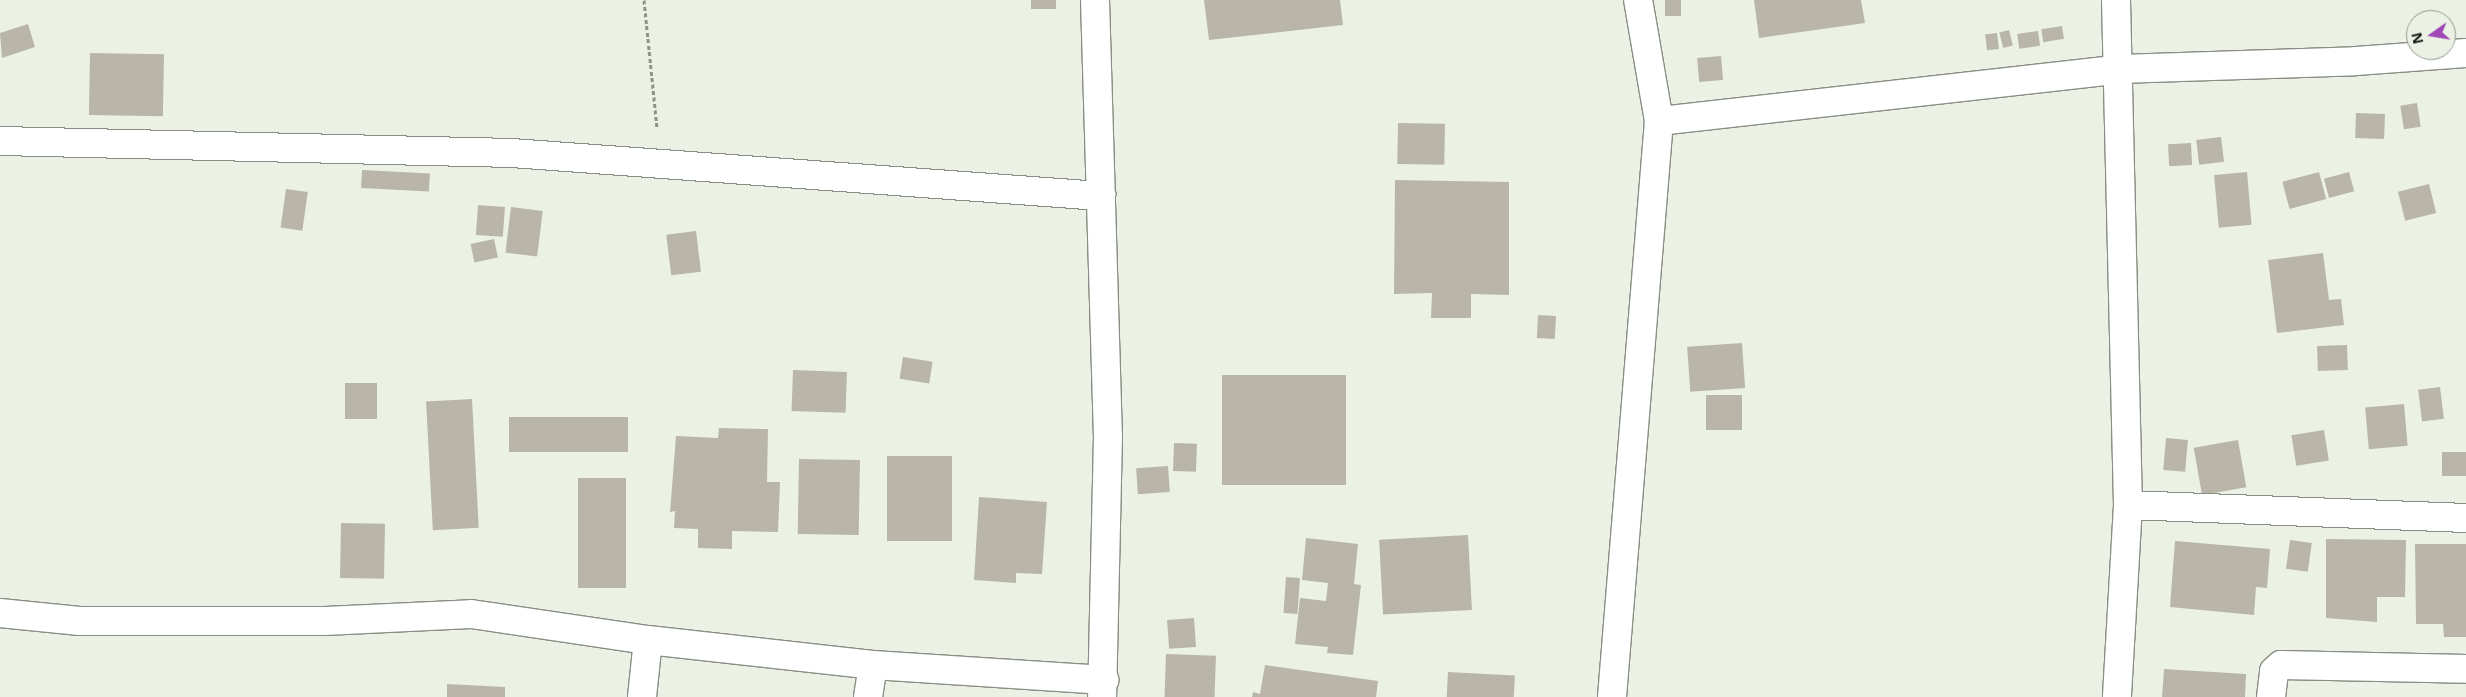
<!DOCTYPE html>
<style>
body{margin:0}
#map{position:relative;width:2466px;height:697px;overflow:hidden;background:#ebf2e5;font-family:"Open Sans",sans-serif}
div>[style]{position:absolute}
.building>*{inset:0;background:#b9b6a9;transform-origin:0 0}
.path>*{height:3px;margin-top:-1.5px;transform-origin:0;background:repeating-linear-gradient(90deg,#8e938a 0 4px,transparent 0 6.5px)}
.roads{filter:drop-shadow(1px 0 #888e83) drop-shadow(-1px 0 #888e83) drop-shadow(0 1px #888e83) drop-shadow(0 -1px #888e83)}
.minor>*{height:28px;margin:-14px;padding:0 14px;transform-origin:14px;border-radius:14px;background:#fff}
span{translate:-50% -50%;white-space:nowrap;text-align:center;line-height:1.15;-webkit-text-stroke:4px #ebf2e5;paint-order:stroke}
.north{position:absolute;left:2406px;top:10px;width:50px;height:50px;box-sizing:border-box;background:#ebf2e5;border:1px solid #93998f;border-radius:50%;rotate:257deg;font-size:14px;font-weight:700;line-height:20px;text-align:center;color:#10130e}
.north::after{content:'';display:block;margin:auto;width:18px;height:22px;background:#a048b5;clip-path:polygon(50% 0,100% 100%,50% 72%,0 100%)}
</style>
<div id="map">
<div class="building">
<i style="left:1031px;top:0;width:25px;height:9px"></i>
<i style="clip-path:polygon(1204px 0,1340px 0,1343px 25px,1209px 40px)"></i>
<i style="left:1665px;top:0;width:16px;height:16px"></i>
<i style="clip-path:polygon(1754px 0,1861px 0,1865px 23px,1759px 38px)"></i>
<i style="clip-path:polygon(28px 24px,35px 47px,2px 58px,0 33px)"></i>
<i style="left:2062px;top:26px;width:13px;height:21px;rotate:81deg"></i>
<i style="left:2009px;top:30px;width:16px;height:10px;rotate:76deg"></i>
<i style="left:2038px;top:31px;width:15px;height:21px;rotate:82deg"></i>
<i style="left:1997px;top:33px;width:16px;height:12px;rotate:83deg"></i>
<i style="left:90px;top:53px;width:74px;height:62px;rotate:1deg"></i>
<i style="left:1721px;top:56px;width:24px;height:24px;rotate:85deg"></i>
<i style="left:2417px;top:103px;width:24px;height:17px;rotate:81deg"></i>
<i style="left:2356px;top:113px;width:29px;height:25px;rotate:2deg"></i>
<i style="left:1398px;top:123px;width:47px;height:41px;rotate:1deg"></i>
<i style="left:2221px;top:137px;width:25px;height:25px;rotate:83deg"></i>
<i style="left:2191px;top:143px;width:22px;height:23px;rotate:87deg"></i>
<i style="left:362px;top:170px;width:68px;height:18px;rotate:3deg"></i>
<i style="left:2247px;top:172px;width:53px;height:33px;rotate:85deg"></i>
<i style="left:2319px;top:172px;width:28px;height:38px;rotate:75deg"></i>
<i style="left:2349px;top:172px;width:20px;height:26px;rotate:75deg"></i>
<i style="clip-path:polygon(1395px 180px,1509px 182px,1509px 295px,1471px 294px,1471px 318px,1431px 318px,1432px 293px,1394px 294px)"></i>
<i style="left:2429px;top:184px;width:30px;height:32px;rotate:76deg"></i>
<i style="left:286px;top:189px;width:22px;height:39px;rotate:8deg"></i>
<i style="left:478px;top:205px;width:27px;height:30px;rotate:4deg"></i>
<i style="left:511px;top:207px;width:32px;height:46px;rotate:7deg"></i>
<i style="left:696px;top:231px;width:41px;height:30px;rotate:83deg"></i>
<i style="left:494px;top:239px;width:19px;height:24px;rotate:78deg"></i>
<i style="clip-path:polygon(2323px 253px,2329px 300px,2341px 299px,2344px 325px,2277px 333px,2268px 260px)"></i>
<i style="left:1538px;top:315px;width:18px;height:23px;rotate:3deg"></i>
<i style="left:1742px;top:343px;width:45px;height:55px;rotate:86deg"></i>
<i style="left:2347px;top:345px;width:25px;height:30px;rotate:88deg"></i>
<i style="left:903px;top:357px;width:30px;height:22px;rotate:9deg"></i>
<i style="left:793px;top:370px;width:54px;height:41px;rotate:2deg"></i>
<i style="left:1222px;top:375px;width:124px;height:110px"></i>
<i style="left:345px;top:383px;width:32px;height:36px"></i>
<i style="left:2440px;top:387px;width:32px;height:22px;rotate:83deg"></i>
<i style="left:1706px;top:395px;width:36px;height:35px"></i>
<i style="left:472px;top:399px;width:129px;height:46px;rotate:87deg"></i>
<i style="left:2404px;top:404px;width:42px;height:39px;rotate:85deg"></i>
<i style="left:628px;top:417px;width:35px;height:119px;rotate:90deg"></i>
<i style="clip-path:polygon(719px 428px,768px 429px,767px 482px,780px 482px,778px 532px,732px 531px,732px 549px,698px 548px,698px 529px,674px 528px,675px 511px,670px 512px,676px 436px,718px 438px)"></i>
<i style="left:2324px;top:430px;width:31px;height:33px;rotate:81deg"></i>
<i style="left:2166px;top:438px;width:22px;height:32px;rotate:5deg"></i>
<i style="left:2238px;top:440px;width:48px;height:45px;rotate:80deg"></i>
<i style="left:1174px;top:443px;width:23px;height:28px;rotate:2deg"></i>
<i style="left:2466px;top:452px;width:24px;height:24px;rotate:90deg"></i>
<i style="left:887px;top:456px;width:65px;height:85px"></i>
<i style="left:799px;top:459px;width:61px;height:75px;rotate:1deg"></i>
<i style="left:1168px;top:466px;width:26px;height:32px;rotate:86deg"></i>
<i style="left:578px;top:478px;width:48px;height:110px"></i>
<i style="clip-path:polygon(979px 497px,1047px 502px,1042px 574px,1016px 573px,1016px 583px,974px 580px)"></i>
<i style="left:341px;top:523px;width:44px;height:55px;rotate:1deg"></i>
<i style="left:1468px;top:535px;width:75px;height:89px;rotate:87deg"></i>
<i style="clip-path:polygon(1306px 538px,1358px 544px,1354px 584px,1361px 585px,1353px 655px,1327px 653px,1328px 647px,1295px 644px,1300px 598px,1326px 601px,1328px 583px,1302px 580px)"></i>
<i style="clip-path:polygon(2326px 539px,2406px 540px,2405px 597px,2377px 597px,2377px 622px,2326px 618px)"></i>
<i style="left:2290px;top:540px;width:22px;height:29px;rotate:8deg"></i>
<i style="clip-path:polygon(2175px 541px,2270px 549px,2267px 588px,2256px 587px,2254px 615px,2170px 607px)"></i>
<i style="clip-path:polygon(2415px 544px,2466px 544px,2466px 637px,2444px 637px,2443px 624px,2416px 624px)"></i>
<i style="left:1286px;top:577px;width:14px;height:36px;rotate:4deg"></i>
<i style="left:1194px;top:618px;width:29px;height:27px;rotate:86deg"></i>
<i style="left:1166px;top:654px;width:50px;height:43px;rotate:2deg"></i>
<i style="clip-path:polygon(1265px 665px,1378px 681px,1376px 697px,1252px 697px,1253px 692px,1260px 694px)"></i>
<i style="clip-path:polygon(2164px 669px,2246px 674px,2245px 697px,2162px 697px)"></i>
<i style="left:1448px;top:672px;width:67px;height:25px;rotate:3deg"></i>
<i style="clip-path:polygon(447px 684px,505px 687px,505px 697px,447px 697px)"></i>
</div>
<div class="path">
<i style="left:644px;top:0;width:130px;rotate:84.2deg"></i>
</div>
<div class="roads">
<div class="minor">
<i style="left:1095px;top:0;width:436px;rotate:88.3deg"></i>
<i style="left:1108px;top:436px;width:261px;rotate:91.3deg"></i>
<i style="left:2116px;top:0;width:505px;rotate:88.64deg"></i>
<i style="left:2128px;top:505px;width:192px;rotate:93.3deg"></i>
<i style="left:1659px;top:121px;width:464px;rotate:-6.4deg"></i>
<i style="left:2120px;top:69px;width:236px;rotate:-1.9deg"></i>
<i style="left:2356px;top:61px;width:110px;rotate:-4.2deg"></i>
<i style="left:0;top:141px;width:512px;rotate:1.34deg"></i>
<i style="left:512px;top:153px;width:591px;rotate:4.18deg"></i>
<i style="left:2128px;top:505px;width:338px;rotate:2.2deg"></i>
<i style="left:0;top:613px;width:80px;rotate:5.7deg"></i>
<i style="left:80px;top:621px;width:245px"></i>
<i style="left:325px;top:621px;width:146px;rotate:-2.7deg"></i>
<i style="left:471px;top:614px;width:179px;rotate:8.4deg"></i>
<i style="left:648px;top:640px;width:226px;rotate:6.3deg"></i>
<i style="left:873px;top:665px;width:232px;rotate:3.7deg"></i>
<i style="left:642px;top:697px;width:57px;rotate:-84deg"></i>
<i style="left:868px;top:697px;width:32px;rotate:-81deg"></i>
<i style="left:1612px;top:697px;width:578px;rotate:-85.34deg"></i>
<i style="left:1659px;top:121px;width:123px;rotate:-99.8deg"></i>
<i style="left:2271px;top:697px;width:26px;rotate:-83deg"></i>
<i style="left:2274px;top:671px;width:9px;rotate:-41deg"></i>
<i style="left:2281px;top:665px;width:185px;rotate:1.2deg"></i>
</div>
</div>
<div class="north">N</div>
</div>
